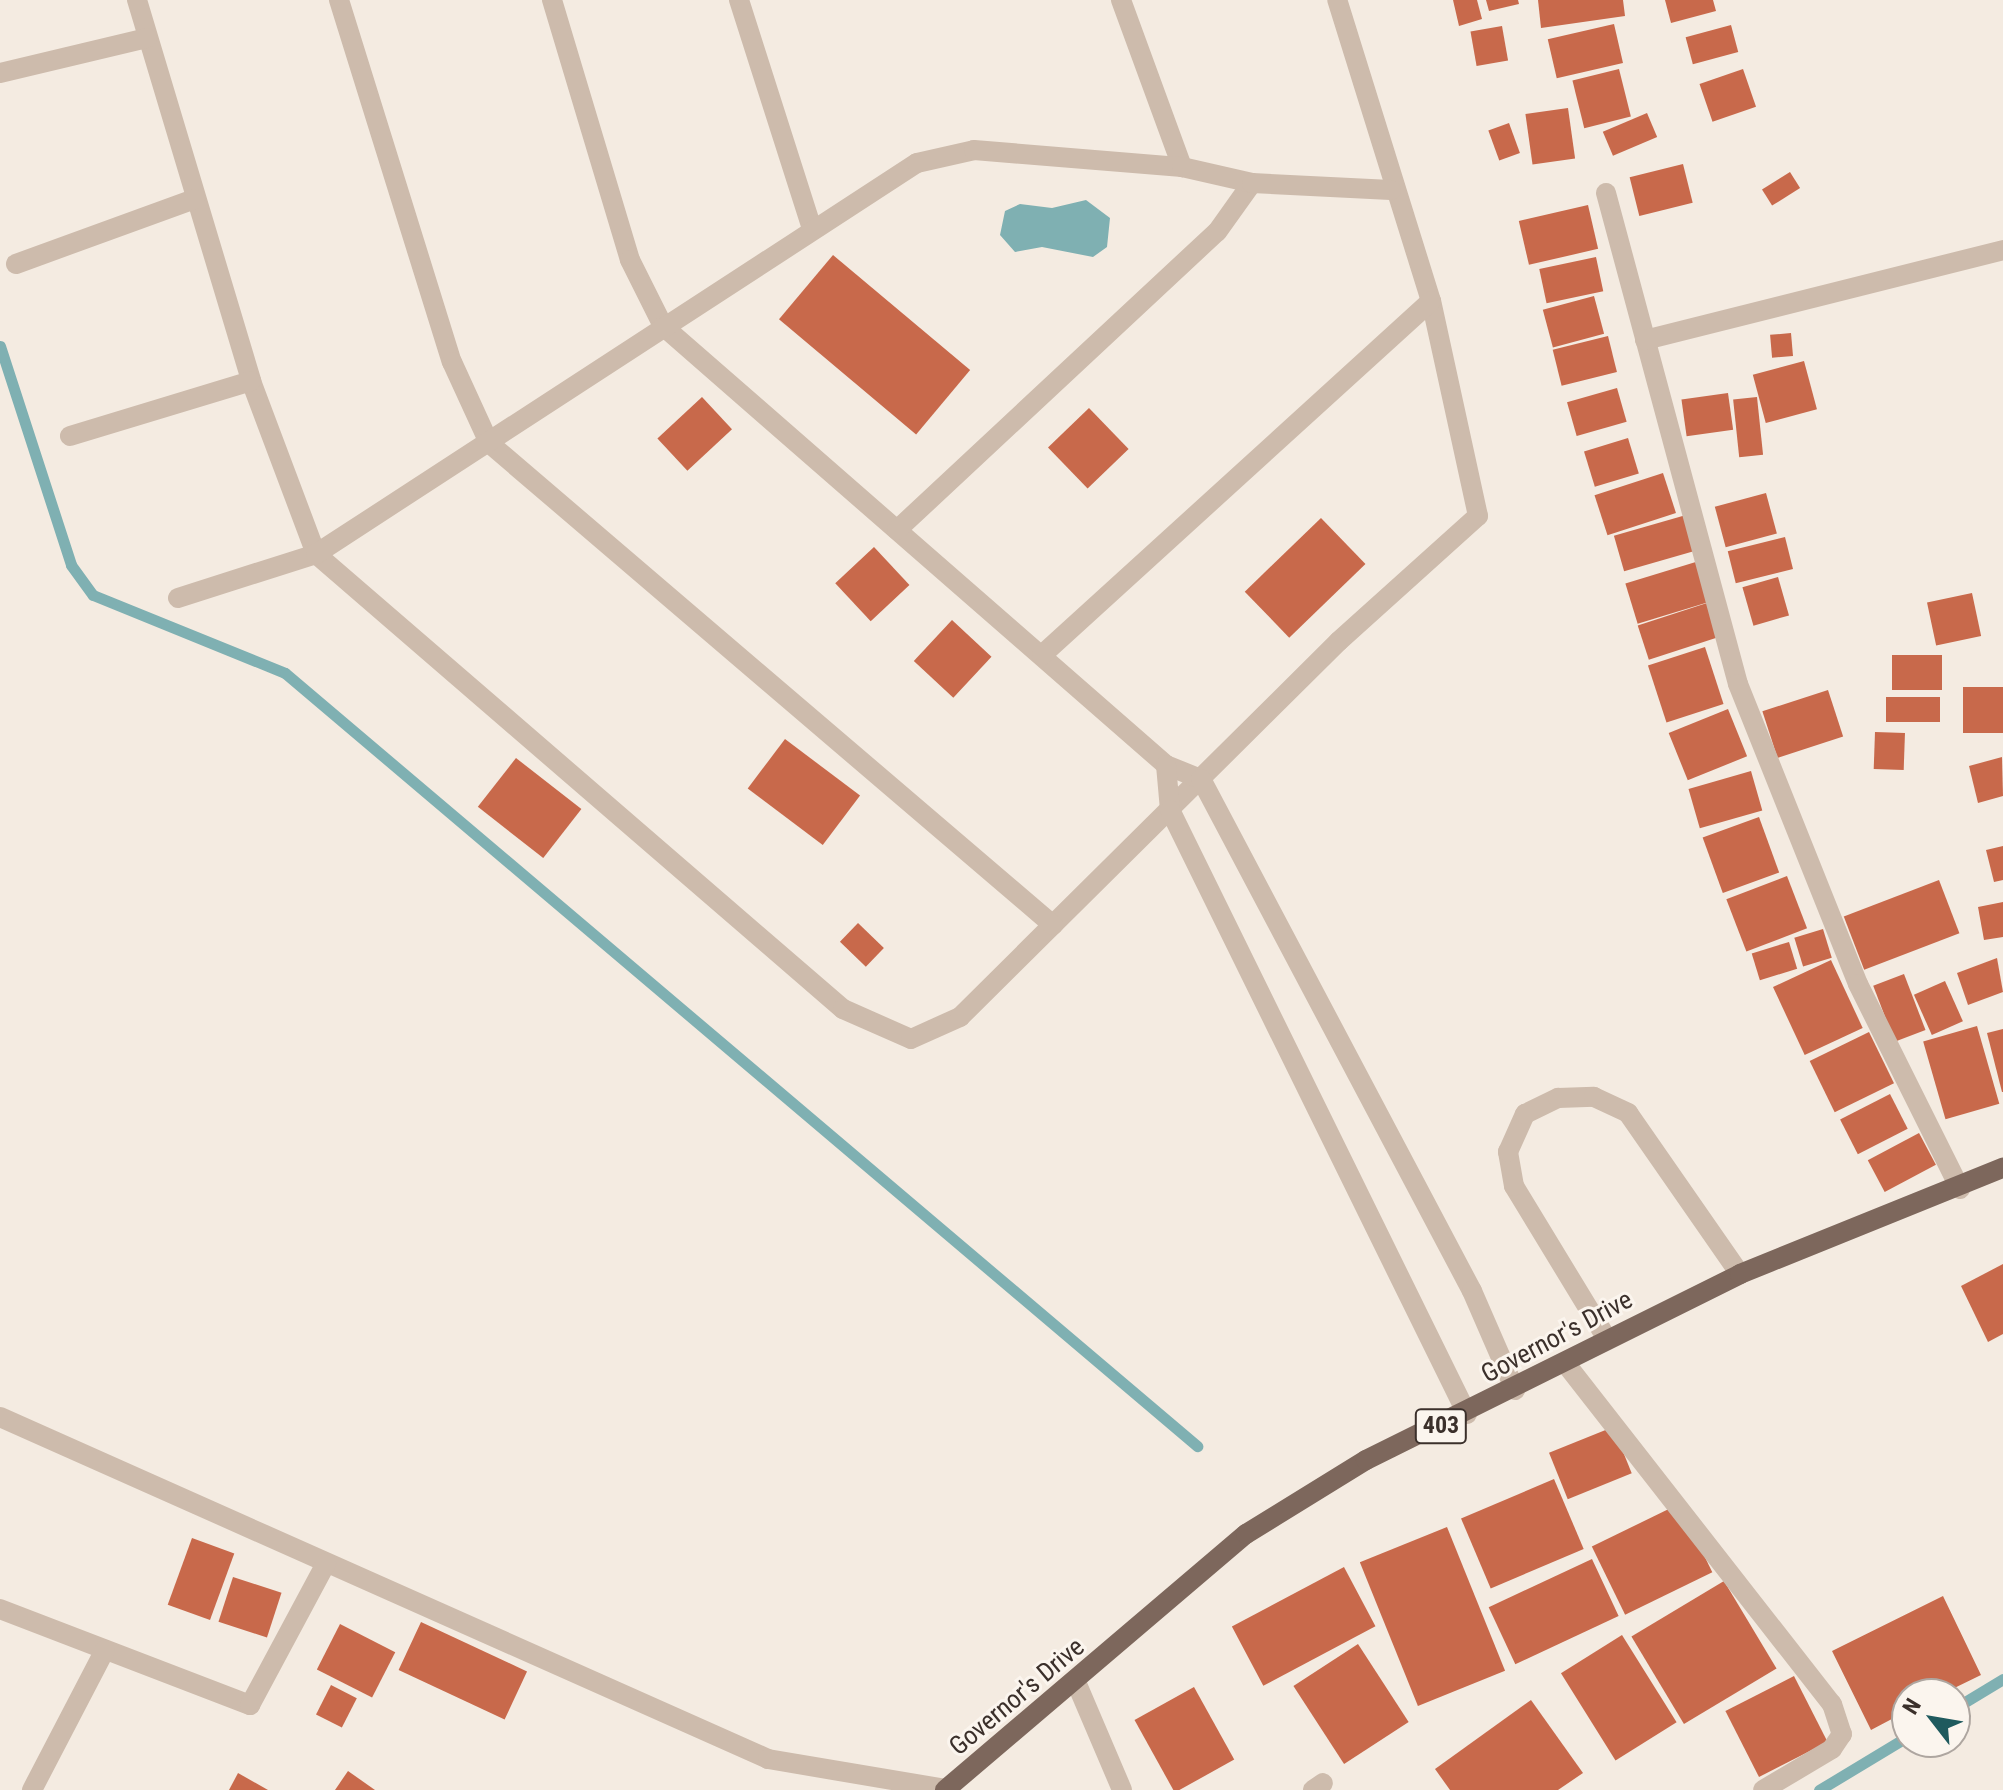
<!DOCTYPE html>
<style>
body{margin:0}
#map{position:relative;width:2003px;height:1790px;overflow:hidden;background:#f4ebe1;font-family:"Roboto Condensed",sans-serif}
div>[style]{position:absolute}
.water>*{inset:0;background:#7fb0b2}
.stream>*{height:11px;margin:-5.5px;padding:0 5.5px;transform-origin:5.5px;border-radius:5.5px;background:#7fb0b2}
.building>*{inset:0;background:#c8694b;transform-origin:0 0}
.minor>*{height:20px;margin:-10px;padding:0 10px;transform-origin:10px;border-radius:10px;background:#cdbbac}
.major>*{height:20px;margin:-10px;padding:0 10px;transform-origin:10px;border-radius:10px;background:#7d675c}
span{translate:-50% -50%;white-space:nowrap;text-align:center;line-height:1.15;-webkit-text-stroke:6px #fbf5ee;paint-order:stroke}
.shield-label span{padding:2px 6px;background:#fbf5ee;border:2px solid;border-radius:6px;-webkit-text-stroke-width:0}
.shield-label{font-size:24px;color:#3b302b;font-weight:700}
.street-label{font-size:26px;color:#3b302b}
.north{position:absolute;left:1891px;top:1678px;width:80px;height:80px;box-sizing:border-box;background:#fbf5ee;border:2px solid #aea6a0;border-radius:50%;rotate:301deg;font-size:22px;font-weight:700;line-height:32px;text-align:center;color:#3b302b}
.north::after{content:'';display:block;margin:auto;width:28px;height:36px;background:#1f5a5e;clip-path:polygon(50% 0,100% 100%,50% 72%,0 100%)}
</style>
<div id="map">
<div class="water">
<i style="clip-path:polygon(1086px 200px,1110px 218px,1107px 247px,1093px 257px,1042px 247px,1015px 252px,1000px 235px,1005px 211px,1020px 204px,1052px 208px)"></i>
</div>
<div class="stream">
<i style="left:0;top:346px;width:230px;rotate:72deg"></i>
<i style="left:71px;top:565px;width:37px;rotate:54deg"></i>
<i style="left:93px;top:595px;width:207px;rotate:22.1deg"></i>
<i style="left:285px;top:673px;width:1196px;rotate:40.28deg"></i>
<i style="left:1955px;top:1708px;width:56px;rotate:-31.1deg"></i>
<i style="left:1819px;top:1790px;width:103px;rotate:-31.1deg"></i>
</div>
<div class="building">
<i style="clip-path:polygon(1453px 0,1477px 0,1482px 19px,1459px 26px)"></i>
<i style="clip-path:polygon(1486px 0,1518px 0,1519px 4px,1489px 11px)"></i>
<i style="clip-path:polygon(1538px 0,1623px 0,1625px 16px,1541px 28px)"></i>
<i style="clip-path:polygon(1665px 0,1713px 0,1716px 11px,1671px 23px)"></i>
<i style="left:1614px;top:24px;width:40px;height:68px;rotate:77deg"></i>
<i style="left:1731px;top:25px;width:28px;height:47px;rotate:75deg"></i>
<i style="left:1502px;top:26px;width:35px;height:32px;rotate:80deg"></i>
<i style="left:1619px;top:69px;width:49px;height:48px;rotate:76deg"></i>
<i style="left:1743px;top:69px;width:40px;height:46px;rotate:71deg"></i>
<i style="left:1568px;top:108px;width:51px;height:43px;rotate:82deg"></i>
<i style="left:1647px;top:113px;width:26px;height:48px;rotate:67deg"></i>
<i style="left:1509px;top:123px;width:32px;height:22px;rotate:70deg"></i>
<i style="left:1683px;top:164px;width:40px;height:55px;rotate:76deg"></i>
<i style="left:1790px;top:172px;width:19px;height:33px;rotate:58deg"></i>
<i style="left:1588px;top:205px;width:45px;height:71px;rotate:77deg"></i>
<i style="left:833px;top:255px;width:179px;height:84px;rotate:40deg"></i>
<i style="left:1596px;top:257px;width:35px;height:58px;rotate:78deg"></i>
<i style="left:1594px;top:296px;width:39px;height:53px;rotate:75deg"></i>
<i style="left:1791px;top:333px;width:23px;height:21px;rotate:85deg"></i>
<i style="left:1608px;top:336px;width:37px;height:57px;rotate:76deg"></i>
<i style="left:1804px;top:361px;width:50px;height:53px;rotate:75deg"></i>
<i style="left:1617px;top:388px;width:35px;height:52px;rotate:74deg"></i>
<i style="left:1728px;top:393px;width:37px;height:47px;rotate:82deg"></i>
<i style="left:702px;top:397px;width:44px;height:61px;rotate:47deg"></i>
<i style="left:1757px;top:397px;width:58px;height:24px;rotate:84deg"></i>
<i style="left:1089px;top:408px;width:57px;height:57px;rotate:46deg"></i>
<i style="left:1628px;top:438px;width:37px;height:46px;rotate:73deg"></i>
<i style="left:1663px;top:473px;width:42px;height:72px;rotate:72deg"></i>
<i style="left:1766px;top:493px;width:42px;height:53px;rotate:75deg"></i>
<i style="left:1686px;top:515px;width:37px;height:75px;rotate:74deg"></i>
<i style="left:1321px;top:518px;width:64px;height:106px;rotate:46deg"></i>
<i style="left:1785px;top:537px;width:33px;height:59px;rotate:76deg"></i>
<i style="left:874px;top:547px;width:52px;height:53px;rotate:47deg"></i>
<i style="left:1699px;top:561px;width:42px;height:77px;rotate:73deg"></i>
<i style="left:1778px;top:577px;width:40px;height:37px;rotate:74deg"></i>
<i style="left:1972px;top:593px;width:44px;height:46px;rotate:78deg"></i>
<i style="left:1710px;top:602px;width:36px;height:76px;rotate:72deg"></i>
<i style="left:952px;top:620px;width:54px;height:56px;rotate:43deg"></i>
<i style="left:1705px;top:647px;width:60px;height:60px;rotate:72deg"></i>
<i style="left:1942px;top:655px;width:35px;height:50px;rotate:90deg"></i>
<i style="left:2003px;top:687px;width:46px;height:40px;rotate:90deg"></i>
<i style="left:1828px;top:690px;width:49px;height:69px;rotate:72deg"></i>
<i style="left:1886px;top:697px;width:54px;height:25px"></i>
<i style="left:1728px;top:709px;width:51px;height:64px;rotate:68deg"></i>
<i style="left:1875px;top:732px;width:30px;height:37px;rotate:2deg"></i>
<i style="left:785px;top:739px;width:94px;height:62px;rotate:37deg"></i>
<i style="clip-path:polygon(2002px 757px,2003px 796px,1978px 803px,1969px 766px)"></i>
<i style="left:516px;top:758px;width:83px;height:62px;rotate:38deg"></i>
<i style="left:1751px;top:771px;width:41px;height:65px;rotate:74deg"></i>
<i style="left:1759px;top:817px;width:59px;height:60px;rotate:70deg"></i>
<i style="clip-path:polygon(2003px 846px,2003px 880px,1994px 882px,1986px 850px)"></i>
<i style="left:1787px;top:876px;width:56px;height:65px;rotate:69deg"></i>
<i style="left:1939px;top:880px;width:57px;height:102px;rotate:69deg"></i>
<i style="clip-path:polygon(2003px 902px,2003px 937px,1984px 940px,1978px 907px)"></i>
<i style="left:858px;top:923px;width:36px;height:26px;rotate:44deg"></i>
<i style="left:1823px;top:929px;width:30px;height:30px;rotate:73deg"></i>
<i style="left:1789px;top:942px;width:28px;height:39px;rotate:73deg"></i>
<i style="clip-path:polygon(1997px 958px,2003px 992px,1968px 1005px,1957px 973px)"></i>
<i style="left:1831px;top:960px;width:75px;height:64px;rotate:65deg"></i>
<i style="left:1904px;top:974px;width:60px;height:33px;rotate:69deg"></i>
<i style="left:1945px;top:981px;width:44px;height:34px;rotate:66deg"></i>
<i style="left:1977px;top:1026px;width:81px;height:56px;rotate:74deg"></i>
<i style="clip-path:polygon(2003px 1029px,2003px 1092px,2002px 1092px,1987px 1033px)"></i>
<i style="left:1869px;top:1032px;width:57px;height:66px;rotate:64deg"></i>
<i style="left:1890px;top:1094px;width:39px;height:56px;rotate:63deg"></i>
<i style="left:1919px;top:1133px;width:36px;height:58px;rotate:62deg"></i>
<i style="clip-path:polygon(2003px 1264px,2003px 1334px,1988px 1342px,1961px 1286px)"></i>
<i style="left:1613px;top:1427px;width:50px;height:69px;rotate:68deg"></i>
<i style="left:1554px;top:1479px;width:76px;height:101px;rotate:67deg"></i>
<i style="left:1679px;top:1504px;width:76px;height:97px;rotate:64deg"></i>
<i style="left:1447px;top:1527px;width:155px;height:94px;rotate:68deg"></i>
<i style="left:192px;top:1538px;width:45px;height:71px;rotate:20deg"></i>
<i style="left:1592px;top:1559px;width:63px;height:114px;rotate:65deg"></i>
<i style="left:1344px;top:1567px;width:67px;height:127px;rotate:62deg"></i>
<i style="left:233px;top:1577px;width:51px;height:47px;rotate:18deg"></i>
<i style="left:1724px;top:1581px;width:102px;height:108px;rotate:59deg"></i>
<i style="clip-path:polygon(1943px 1596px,1981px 1675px,1942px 1694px,1907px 1694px,1907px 1711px,1871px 1730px,1832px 1651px)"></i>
<i style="left:421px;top:1622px;width:117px;height:53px;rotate:25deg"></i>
<i style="left:340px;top:1624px;width:62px;height:51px;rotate:27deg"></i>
<i style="left:1622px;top:1635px;width:103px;height:72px;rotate:58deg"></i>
<i style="left:1358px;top:1644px;width:93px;height:77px;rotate:57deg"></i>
<i style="left:1794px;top:1676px;width:74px;height:77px;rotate:63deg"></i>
<i style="left:331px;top:1685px;width:29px;height:33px;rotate:27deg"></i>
<i style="left:1194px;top:1687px;width:83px;height:68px;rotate:61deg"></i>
<i style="clip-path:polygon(1531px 1700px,1583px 1773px,1558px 1790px,1450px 1790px,1435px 1769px)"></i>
<i style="clip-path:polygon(348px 1771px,375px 1790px,335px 1790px)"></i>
<i style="clip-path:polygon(238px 1773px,268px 1790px,229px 1790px)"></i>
</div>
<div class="minor">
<i style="left:137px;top:0;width:398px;rotate:73.3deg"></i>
<i style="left:251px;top:381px;width:185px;rotate:69.4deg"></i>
<i style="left:316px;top:554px;width:696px;rotate:40.81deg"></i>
<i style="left:843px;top:1009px;width:74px;rotate:23.8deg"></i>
<i style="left:911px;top:1039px;width:54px;rotate:-24.2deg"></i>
<i style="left:960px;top:1017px;width:534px;rotate:-44.77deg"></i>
<i style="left:1339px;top:641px;width:187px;rotate:-42deg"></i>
<i style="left:1478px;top:516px;width:220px;rotate:-102.3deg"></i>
<i style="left:1431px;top:301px;width:315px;rotate:-107.3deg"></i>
<i style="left:339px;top:0;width:379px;rotate:72.7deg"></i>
<i style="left:452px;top:362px;width:89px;rotate:65.4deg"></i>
<i style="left:489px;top:443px;width:742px;rotate:40.52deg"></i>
<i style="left:552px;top:0;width:271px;rotate:73.3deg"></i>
<i style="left:630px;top:260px;width:74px;rotate:63.4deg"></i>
<i style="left:663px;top:326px;width:668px;rotate:41.11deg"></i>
<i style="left:1166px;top:765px;width:38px;rotate:22deg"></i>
<i style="left:1201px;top:779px;width:579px;rotate:62.11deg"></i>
<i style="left:1472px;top:1291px;width:108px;rotate:66.5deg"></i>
<i style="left:739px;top:0;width:237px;rotate:72.3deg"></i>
<i style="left:1121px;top:0;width:178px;rotate:69.9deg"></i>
<i style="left:0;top:73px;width:151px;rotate:-13.4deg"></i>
<i style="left:1606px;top:193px;width:508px;rotate:74.95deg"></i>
<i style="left:1738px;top:684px;width:323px;rotate:68.2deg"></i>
<i style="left:1858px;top:984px;width:229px;rotate:63.5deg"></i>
<i style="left:16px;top:264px;width:190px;rotate:-20deg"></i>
<i style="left:1645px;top:340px;width:369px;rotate:-14.1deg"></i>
<i style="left:70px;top:436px;width:189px;rotate:-16.9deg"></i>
<i style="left:897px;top:530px;width:437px;rotate:-43deg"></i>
<i style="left:1217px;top:232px;width:60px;rotate:-54.5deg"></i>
<i style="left:178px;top:598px;width:145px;rotate:-17.7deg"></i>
<i style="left:316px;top:554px;width:717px;rotate:-33.05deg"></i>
<i style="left:917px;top:163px;width:58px;rotate:-12.8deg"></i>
<i style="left:974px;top:150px;width:209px;rotate:4.7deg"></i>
<i style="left:1182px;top:167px;width:72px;rotate:12.9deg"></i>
<i style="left:1252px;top:183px;width:139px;rotate:2.9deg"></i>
<i style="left:1042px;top:655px;width:526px;rotate:-42.3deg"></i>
<i style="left:1166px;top:765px;width:45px;rotate:84.9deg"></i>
<i style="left:1170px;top:810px;width:673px;rotate:63.82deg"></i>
<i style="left:1607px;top:1339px;width:179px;rotate:-121.3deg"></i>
<i style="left:1514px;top:1186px;width:35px;rotate:-100deg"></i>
<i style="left:1508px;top:1152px;width:42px;rotate:-65.9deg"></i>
<i style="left:1525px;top:1114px;width:37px;rotate:-26deg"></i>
<i style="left:1558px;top:1098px;width:36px;rotate:-2deg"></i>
<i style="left:1594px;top:1097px;width:38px;rotate:25deg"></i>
<i style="left:1628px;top:1113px;width:196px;rotate:55.2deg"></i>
<i style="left:1566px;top:1364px;width:432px;rotate:52deg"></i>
<i style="left:1832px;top:1704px;width:32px;rotate:72deg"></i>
<i style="left:1842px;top:1734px;width:18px;rotate:124deg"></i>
<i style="left:1832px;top:1749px;width:80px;rotate:149.3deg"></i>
<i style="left:0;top:1417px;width:841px;rotate:24deg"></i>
<i style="left:768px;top:1759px;width:181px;rotate:9.6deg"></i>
<i style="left:0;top:1609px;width:268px;rotate:21deg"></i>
<i style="left:250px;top:1705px;width:161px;rotate:-61.8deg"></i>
<i style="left:1076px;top:1682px;width:117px;rotate:66.9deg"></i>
<i style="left:32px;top:1790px;width:158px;rotate:-62.5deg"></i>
<i style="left:1313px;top:1790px;width:12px;rotate:-35deg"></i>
</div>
<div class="major">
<i style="left:945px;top:1790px;width:395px;rotate:-40.4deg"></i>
<i style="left:1246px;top:1534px;width:141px;rotate:-31.7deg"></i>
<i style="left:1366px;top:1460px;width:418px;rotate:-26.4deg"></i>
<i style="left:1740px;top:1274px;width:284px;rotate:-22deg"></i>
</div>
<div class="shield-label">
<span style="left:1441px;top:1426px">403</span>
</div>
<div class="street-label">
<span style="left:1557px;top:1337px;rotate:-28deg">Governor's Drive</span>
<span style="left:1017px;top:1697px;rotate:-40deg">Governor's Drive</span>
</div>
<div class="north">N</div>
</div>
